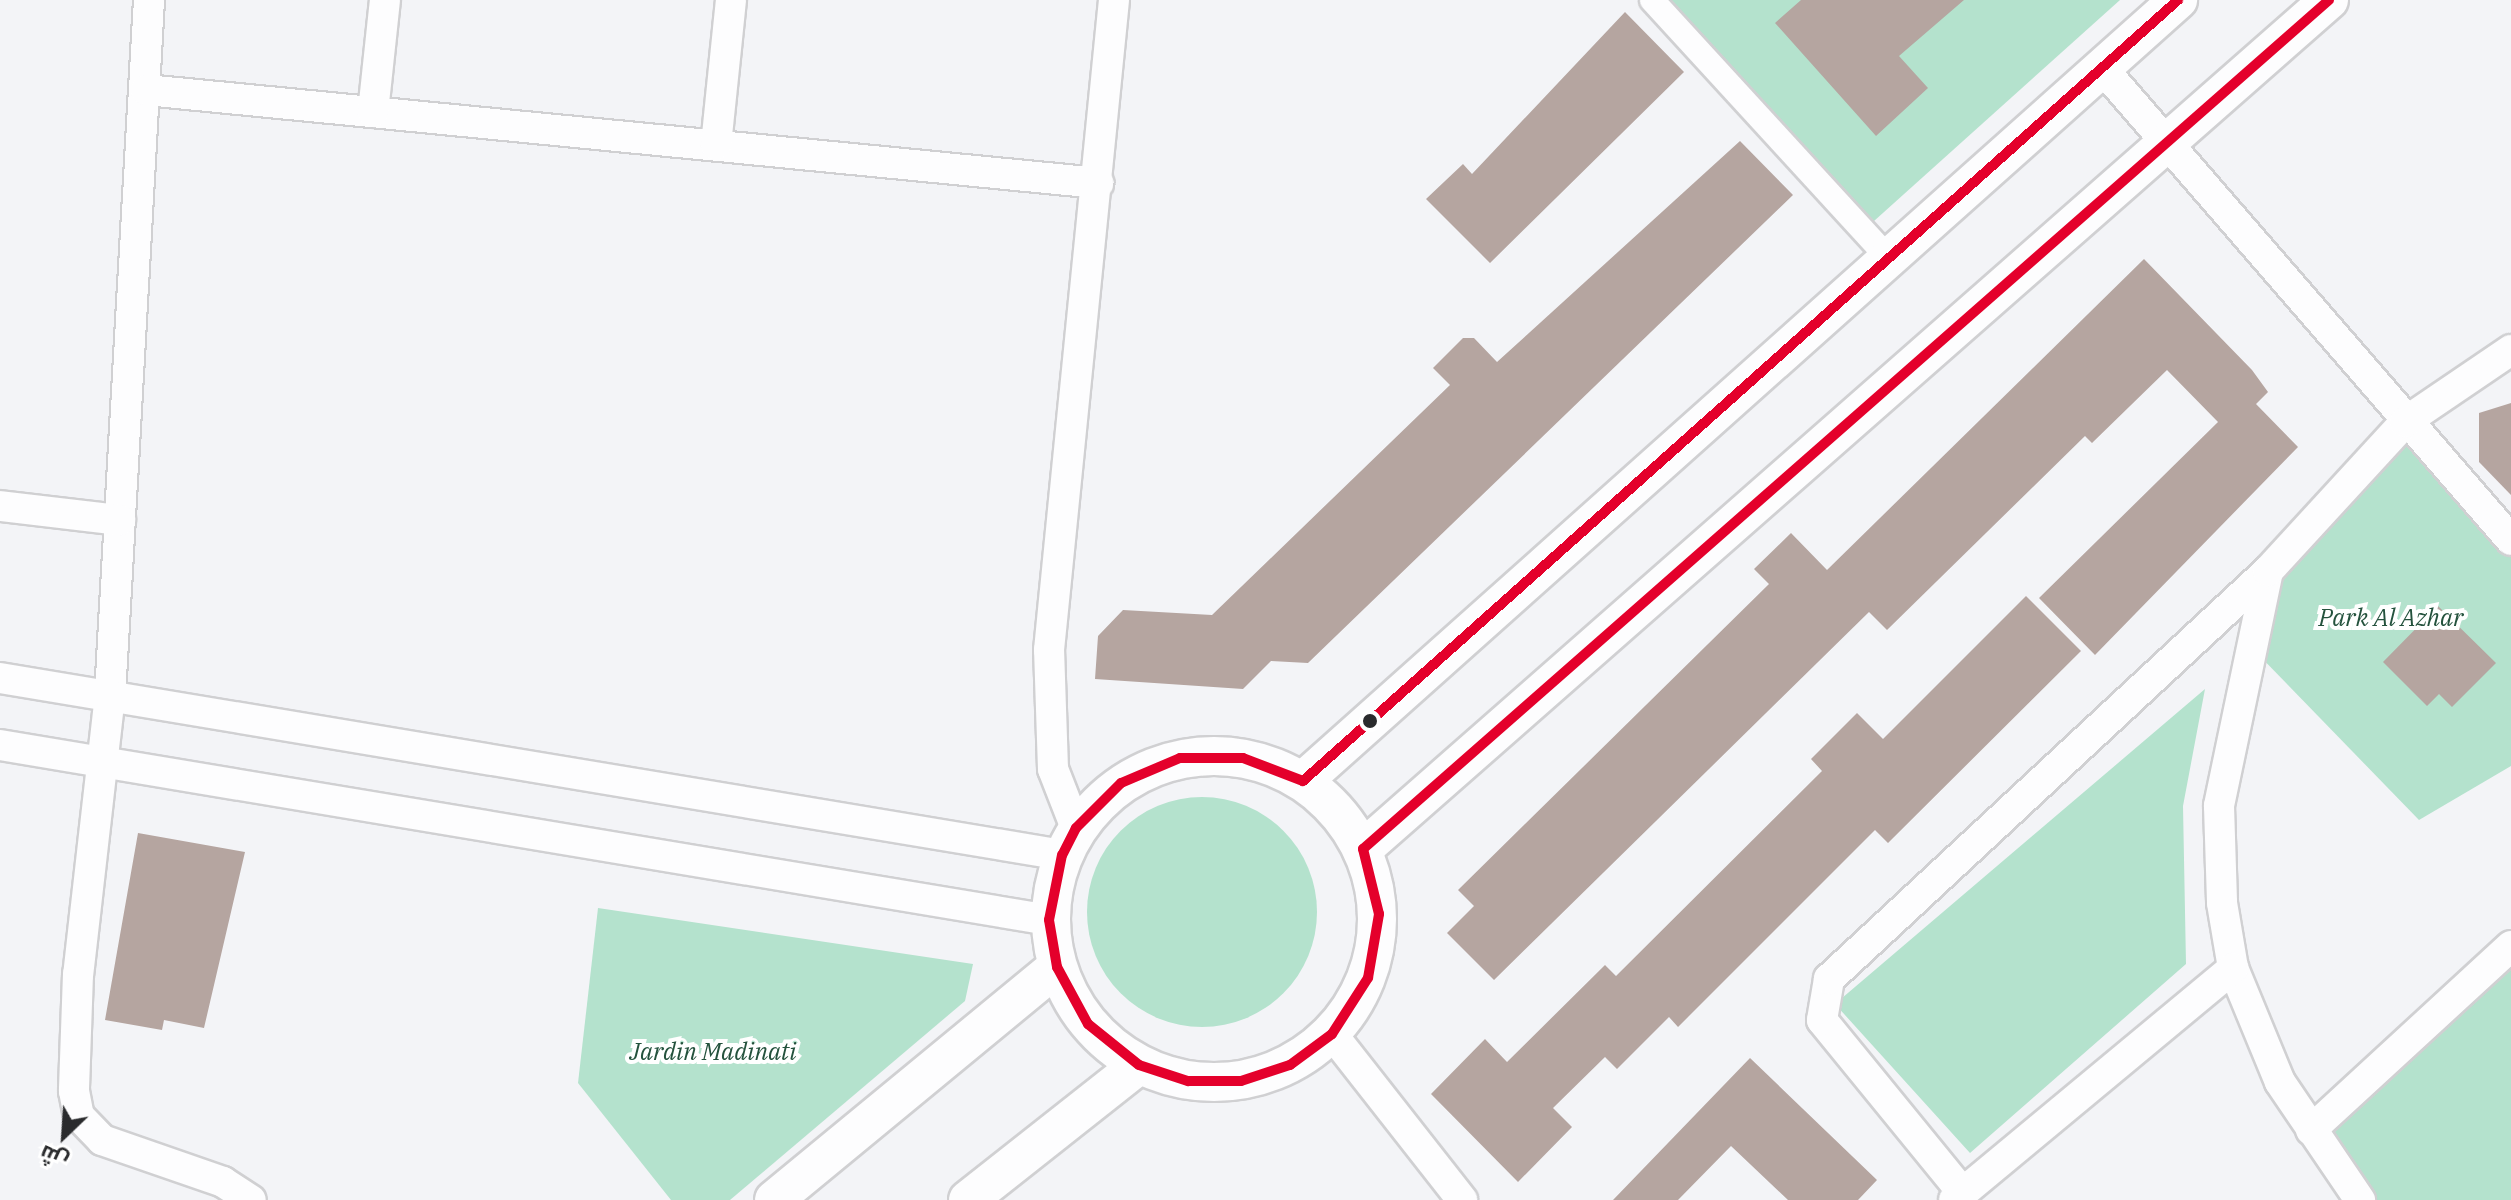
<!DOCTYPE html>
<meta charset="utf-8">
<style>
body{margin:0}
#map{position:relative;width:2511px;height:1200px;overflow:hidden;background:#f3f4f7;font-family:"IBM Plex Serif",Cairo,serif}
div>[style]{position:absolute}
.green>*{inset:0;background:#b4e2cd}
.round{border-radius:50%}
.building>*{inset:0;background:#b5a5a0}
.roads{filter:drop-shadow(2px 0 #d0d0d2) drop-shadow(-2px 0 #d0d0d2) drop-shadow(0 2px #d0d0d2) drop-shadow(0 -2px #d0d0d2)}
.pedestrian>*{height:24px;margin:-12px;padding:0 12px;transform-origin:12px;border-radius:12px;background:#fdfdfe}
.minor>*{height:30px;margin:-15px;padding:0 15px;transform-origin:15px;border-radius:15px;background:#fdfdfe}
.tertiary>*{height:38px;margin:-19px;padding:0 19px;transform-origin:19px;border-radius:19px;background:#fdfdfe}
.tertiary>.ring{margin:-19px;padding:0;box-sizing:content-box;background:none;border:38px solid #fdfdfe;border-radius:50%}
.bus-1>*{height:10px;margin:-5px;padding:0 5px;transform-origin:5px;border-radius:5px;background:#e4002b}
.dots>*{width:22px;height:22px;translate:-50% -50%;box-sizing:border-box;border:4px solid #fff;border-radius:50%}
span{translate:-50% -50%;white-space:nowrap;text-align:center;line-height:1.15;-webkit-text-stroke:8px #fff;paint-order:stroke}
.park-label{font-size:24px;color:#24523d;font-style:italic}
.north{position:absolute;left:24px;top:1096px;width:80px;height:80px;-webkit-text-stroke:6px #fff;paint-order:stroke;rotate:205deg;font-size:22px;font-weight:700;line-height:32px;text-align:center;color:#2a2b2d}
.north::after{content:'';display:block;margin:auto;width:28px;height:36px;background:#2a2b2d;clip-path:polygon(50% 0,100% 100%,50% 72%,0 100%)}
</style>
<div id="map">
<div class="green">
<i style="clip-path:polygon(1659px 0,2120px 0,1864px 230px)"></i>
<i style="clip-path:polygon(2405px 422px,2511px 540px,2511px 766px,2419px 820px,2252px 648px,2268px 571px)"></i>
<i style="clip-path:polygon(2205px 689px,2183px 806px,2186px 964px,1970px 1153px,1835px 1004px)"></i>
<i class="round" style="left:1087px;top:797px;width:230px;height:230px"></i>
<i style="clip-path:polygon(598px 908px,973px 964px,965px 1001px,730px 1200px,671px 1200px,578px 1083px)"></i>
<i style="clip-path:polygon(2511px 946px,2511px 1200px,2368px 1200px,2311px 1130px)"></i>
</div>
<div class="building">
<i style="clip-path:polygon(1801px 0,1964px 0,1899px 56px,1928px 88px,1876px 136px,1775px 23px)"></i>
<i style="clip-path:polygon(1625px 12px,1684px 72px,1490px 263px,1426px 199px,1463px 164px,1472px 174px)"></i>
<i style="clip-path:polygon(1740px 141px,1793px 195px,1308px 663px,1271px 661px,1243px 689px,1095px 679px,1098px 636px,1123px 610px,1212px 615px,1450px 385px,1433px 368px,1463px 338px,1474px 338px,1497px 362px)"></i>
<i style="clip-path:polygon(2144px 259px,2252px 370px,2268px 392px,2256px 404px,2298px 447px,2095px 655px,2039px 598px,2218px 422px,2167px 370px,2092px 443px,2085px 436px,1887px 630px,1869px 612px,1494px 980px,1447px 933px,1474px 906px,1458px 890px,1769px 584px,1754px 569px,1791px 533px,1827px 570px)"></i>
<i style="clip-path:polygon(2511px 403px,2511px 495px,2479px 462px,2479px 413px)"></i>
<i style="clip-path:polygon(2026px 596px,2081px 651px,1888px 843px,1875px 830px,1678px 1027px,1669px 1017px,1617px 1069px,1605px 1057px,1553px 1108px,1572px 1127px,1518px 1182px,1431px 1094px,1485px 1039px,1507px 1062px,1605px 965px,1616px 976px,1822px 771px,1811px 759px,1857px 713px,1883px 739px)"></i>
<i style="clip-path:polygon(2438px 606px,2496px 663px,2452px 707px,2439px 694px,2427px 706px,2383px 662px)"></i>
<i style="clip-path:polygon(138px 833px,245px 852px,204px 1028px,164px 1020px,162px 1030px,105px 1020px)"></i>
<i style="clip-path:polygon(1750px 1058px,1877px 1180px,1858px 1200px,1788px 1200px,1731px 1146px,1678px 1200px,1613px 1200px)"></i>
</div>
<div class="roads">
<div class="pedestrian">
<i style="left:1652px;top:0;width:350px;rotate:47.5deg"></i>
</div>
<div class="minor">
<i style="left:149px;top:0;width:696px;rotate:93.21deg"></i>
<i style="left:110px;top:695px;width:281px;rotate:96.5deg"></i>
<i style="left:78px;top:974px;width:117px;rotate:92deg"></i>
<i style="left:74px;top:1091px;width:25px;rotate:79deg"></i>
<i style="left:79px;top:1116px;width:33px;rotate:46deg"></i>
<i style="left:102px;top:1140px;width:128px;rotate:19.1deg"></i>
<i style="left:223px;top:1182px;width:33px;rotate:33deg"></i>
<i style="left:2103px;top:69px;width:623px;rotate:49.1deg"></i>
<i style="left:146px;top:90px;width:957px;rotate:5.58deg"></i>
<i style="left:373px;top:112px;width:113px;rotate:-83.9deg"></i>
<i style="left:716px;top:145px;width:146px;rotate:-84.1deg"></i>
<i style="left:0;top:506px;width:121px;rotate:6.7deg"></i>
<i style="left:2268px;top:571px;width:240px;rotate:101.8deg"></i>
<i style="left:2219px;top:806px;width:97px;rotate:88.2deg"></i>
<i style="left:2222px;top:903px;width:66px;rotate:80.4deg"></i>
<i style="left:2233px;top:968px;width:123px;rotate:67.6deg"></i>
<i style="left:2280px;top:1082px;width:143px;rotate:55.9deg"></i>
<i style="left:0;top:678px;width:1077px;rotate:9.46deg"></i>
<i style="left:0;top:745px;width:1063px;rotate:9.47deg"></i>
<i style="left:1076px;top:828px;width:63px;rotate:-111.3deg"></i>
<i style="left:1053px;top:769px;width:119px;rotate:-91.9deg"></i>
<i style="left:1049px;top:650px;width:653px;rotate:-84.29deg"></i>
<i style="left:1332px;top:1034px;width:211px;rotate:51.9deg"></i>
<i style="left:2311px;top:1130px;width:272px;rotate:-42.6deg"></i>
<i style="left:1963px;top:1193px;width:223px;rotate:-129.2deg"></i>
<i style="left:1822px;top:1020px;width:42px;rotate:-80.3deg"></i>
<i style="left:1829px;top:979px;width:599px;rotate:-42.9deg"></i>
<i style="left:2268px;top:571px;width:202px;rotate:-47.4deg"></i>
<i style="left:2405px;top:422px;width:128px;rotate:-34.2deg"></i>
<i style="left:1954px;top:1200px;width:363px;rotate:-39.7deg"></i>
</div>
<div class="tertiary">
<i class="ring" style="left:1051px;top:756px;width:288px;height:288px"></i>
<i style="left:1303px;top:781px;width:1173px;rotate:-41.75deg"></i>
<i style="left:1363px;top:849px;width:1286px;rotate:-41.31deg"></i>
<i style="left:774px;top:1200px;width:367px;rotate:-39.5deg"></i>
<i style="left:968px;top:1200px;width:218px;rotate:-38.3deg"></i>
</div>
</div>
<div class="bus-1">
<i style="left:2178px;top:0;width:1173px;rotate:138.25deg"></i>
<i style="left:1303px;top:781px;width:64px;rotate:-159deg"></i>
<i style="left:1243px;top:758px;width:63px;rotate:180deg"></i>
<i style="left:1180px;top:758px;width:64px;rotate:157deg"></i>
<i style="left:1121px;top:783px;width:64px;rotate:135deg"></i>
<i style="left:1076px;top:828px;width:30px;rotate:117deg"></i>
<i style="left:1062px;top:855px;width:66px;rotate:101.3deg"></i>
<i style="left:1049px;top:920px;width:48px;rotate:80.3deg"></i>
<i style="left:1057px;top:967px;width:65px;rotate:61.5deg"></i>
<i style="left:1088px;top:1024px;width:65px;rotate:38.8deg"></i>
<i style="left:1139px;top:1065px;width:52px;rotate:18.1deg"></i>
<i style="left:1188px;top:1081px;width:53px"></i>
<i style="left:1241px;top:1081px;width:52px;rotate:-18.1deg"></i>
<i style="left:1290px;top:1065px;width:52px;rotate:-36.4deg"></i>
<i style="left:1332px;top:1034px;width:67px;rotate:-57.3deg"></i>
<i style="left:1368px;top:978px;width:65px;rotate:-80.2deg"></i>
<i style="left:1379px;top:914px;width:67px;rotate:-103.8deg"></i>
<i style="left:1363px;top:849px;width:1286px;rotate:-41.31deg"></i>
</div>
<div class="dots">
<i style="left:1370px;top:721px;background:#2a2b2d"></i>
</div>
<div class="park-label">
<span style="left:2391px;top:618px">Park Al Azhar</span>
<span style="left:713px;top:1052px">Jardin Madinati</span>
</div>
<div class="north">ش</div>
</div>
